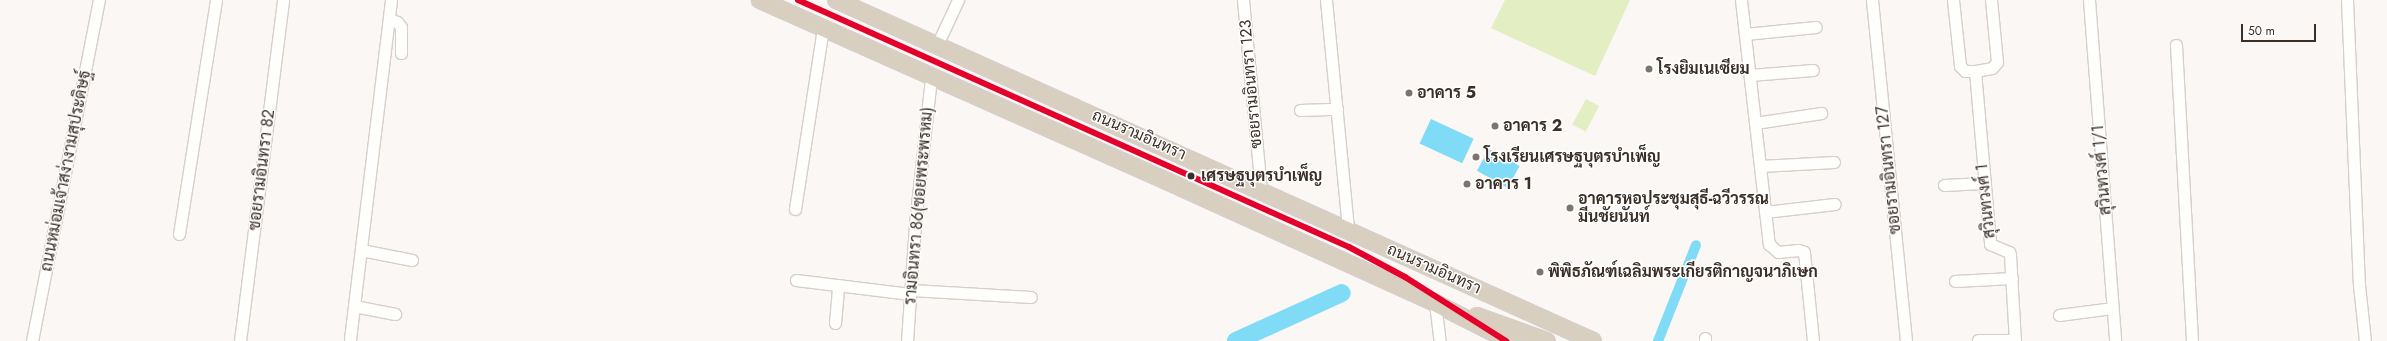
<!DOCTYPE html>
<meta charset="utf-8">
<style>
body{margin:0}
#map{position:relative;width:2387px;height:341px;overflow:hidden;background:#faf7f4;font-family:Jost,Sarabun,sans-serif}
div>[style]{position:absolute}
.green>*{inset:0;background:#e3eec2;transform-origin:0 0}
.water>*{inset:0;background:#80dbf6;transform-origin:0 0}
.canal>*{height:10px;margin:-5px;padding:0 5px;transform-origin:5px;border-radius:5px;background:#80dbf6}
.river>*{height:18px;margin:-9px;padding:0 9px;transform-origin:9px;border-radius:9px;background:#80dbf6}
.roads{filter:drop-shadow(1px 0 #d6cfca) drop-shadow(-1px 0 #d6cfca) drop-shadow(0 1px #d6cfca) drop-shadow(0 -1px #d6cfca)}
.minor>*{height:11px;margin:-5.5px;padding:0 5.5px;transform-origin:5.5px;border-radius:5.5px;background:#fefefd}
.highway>*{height:16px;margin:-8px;padding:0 8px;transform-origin:8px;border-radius:8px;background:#d9cfc1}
.metro-1>*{height:6px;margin:-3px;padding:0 3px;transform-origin:3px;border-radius:3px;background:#e4002b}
.dots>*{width:11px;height:11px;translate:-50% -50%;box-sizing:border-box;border:2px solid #fff;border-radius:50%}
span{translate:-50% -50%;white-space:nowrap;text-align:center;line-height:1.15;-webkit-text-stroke:3px #fff;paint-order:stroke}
.poi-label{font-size:16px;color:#3a2e25;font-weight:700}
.left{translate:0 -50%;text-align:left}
.street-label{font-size:16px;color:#3a2e25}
.stop-label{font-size:16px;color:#3a2e25;font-weight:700}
.scale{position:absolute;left:2241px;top:24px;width:75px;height:18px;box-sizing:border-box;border:2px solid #3a2e25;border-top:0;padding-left:5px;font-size:12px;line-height:14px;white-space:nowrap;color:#3a2e25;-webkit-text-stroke:3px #fff;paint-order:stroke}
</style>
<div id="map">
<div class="green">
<i style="clip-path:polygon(1505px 0,1630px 0,1595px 76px,1491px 28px)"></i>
<i style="left:1586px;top:99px;width:15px;height:29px;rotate:28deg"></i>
</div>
<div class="water">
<i style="left:1431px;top:119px;width:47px;height:27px;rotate:25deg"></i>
<i style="left:1489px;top:149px;width:35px;height:25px;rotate:29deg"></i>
</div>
<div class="canal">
<i style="left:1658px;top:341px;width:103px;rotate:-68.4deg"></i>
</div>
<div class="river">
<i style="left:1236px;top:341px;width:116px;rotate:-24.4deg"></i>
</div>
<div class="roads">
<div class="minor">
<i style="left:1243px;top:0;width:192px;rotate:84.6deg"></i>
<i style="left:1326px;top:0;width:231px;rotate:84.5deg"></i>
<i style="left:1741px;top:0;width:246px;rotate:83.5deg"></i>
<i style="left:1769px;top:244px;width:12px;rotate:42deg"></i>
<i style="left:1778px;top:252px;width:20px;rotate:-6deg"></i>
<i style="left:1798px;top:250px;width:6px;rotate:18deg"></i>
<i style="left:1804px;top:252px;width:89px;rotate:84.2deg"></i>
<i style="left:1872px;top:0;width:343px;rotate:84.3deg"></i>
<i style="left:1953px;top:0;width:66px;rotate:83.9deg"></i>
<i style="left:1960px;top:66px;width:7px;rotate:45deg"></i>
<i style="left:1965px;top:71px;width:10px"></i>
<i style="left:1975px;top:71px;width:17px;rotate:-10deg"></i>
<i style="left:1992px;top:68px;width:8px;rotate:-50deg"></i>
<i style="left:1997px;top:62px;width:62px;rotate:-95.5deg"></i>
<i style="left:2089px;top:0;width:342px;rotate:85.6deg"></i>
<i style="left:2347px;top:0;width:285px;rotate:87.6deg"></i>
<i style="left:2359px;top:285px;width:56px;rotate:83.9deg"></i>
<i style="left:389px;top:19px;width:9px;rotate:21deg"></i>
<i style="left:397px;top:22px;width:6px;rotate:51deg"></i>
<i style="left:401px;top:27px;width:26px;rotate:90deg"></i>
<i style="left:1745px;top:34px;width:71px;rotate:-5.6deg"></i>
<i style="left:937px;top:45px;width:50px;rotate:-65deg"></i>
<i style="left:2176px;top:45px;width:296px;rotate:86.9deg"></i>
<i style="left:1975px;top:71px;width:174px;rotate:85deg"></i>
<i style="left:1990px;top:244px;width:21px;rotate:23deg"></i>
<i style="left:2009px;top:252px;width:3px;rotate:72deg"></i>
<i style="left:2010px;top:255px;width:86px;rotate:86.7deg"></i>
<i style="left:1750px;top:75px;width:63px;rotate:-4.5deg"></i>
<i style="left:1300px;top:110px;width:37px;rotate:-2deg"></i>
<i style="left:1755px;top:123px;width:67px;rotate:-8.6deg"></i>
<i style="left:1760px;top:166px;width:74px;rotate:-3.1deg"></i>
<i style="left:1944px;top:185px;width:39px;rotate:-3deg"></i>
<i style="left:795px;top:209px;width:183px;rotate:-81.2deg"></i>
<i style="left:1765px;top:212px;width:70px;rotate:-6.5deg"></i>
<i style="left:179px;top:234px;width:237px;rotate:-81deg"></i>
<i style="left:361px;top:250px;width:52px;rotate:11.1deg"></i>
<i style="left:796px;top:280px;width:115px;rotate:7deg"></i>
<i style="left:1955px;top:281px;width:57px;rotate:-3deg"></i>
<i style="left:911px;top:290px;width:120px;rotate:3.3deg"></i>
<i style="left:1435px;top:303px;width:38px;rotate:83deg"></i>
<i style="left:354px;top:306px;width:42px;rotate:11deg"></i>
<i style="left:2059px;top:315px;width:53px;rotate:-7.5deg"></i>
<i style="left:835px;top:323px;width:38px;rotate:-85deg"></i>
<i style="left:1705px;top:338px;width:3px;rotate:90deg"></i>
<i style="left:350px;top:339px;width:341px;rotate:-83.1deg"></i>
<i style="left:1978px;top:340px;width:37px"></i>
<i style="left:32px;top:341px;width:348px;rotate:-78.9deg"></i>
<i style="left:240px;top:341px;width:344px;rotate:-82.8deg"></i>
<i style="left:907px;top:341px;width:118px;rotate:-86.1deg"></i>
<i style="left:915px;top:223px;width:147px;rotate:-83.7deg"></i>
</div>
<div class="highway">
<i style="left:760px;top:0;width:462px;rotate:24deg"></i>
<i style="left:1182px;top:188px;width:278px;rotate:24.4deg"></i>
<i style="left:1435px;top:303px;width:84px;rotate:26.9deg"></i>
<i style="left:836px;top:0;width:830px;rotate:24.25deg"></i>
<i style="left:1477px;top:316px;width:74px;rotate:19.7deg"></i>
</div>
</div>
<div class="metro-1">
<i style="left:798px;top:0;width:604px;rotate:24.15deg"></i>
<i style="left:1349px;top:247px;width:64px;rotate:28.2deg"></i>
<i style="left:1405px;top:277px;width:120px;rotate:32.4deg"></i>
</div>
<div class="dots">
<i style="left:1649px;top:69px;background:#7d746d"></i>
<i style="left:1409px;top:93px;background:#7d746d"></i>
<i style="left:1495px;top:126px;background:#7d746d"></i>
<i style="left:1476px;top:157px;background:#7d746d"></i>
<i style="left:1191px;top:176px;background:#3a2e25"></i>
<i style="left:1467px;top:184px;background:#7d746d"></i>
<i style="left:1570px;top:208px;background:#7d746d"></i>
<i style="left:1540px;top:272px;background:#7d746d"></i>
</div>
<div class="poi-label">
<span class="left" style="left:1657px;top:69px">โรงยิมเนเซียม</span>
<span class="left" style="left:1417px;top:93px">อาคาร 5</span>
<span class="left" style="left:1503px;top:126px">อาคาร 2</span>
<span class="left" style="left:1484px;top:157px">โรงเรียนเศรษฐบุตรบำเพ็ญ</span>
<span class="left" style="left:1475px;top:184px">อาคาร 1</span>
<span class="left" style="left:1578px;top:208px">อาคารหอประชุมสุธี-ฉวีวรรณ<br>มีนชัยนันท์</span>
<span class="left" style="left:1548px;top:272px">พิพิธภัณฑ์เฉลิมพระเกียรติกาญจนาภิเษก</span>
</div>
<div class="street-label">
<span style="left:1251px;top:84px;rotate:-95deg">ซอยรามอินทรา 123</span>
<span style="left:1139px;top:135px;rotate:24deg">ถนนรามอินทรา</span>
<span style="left:262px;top:170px;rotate:-83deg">ซอยรามอินทรา 82</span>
<span style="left:1889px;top:170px;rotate:-96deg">ซอยรามอินทรา 127</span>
<span style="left:2102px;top:170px;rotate:-95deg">สุวินทวงศ์ 1/1</span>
<span style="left:66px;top:171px;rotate:-79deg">ถนนหม่อมเจ้าสง่างามสุประดิษฐ์</span>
<span style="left:1986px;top:201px;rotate:-96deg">สุวินทวงศ์ 1</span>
<span style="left:919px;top:206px;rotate:-85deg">รามอินทรา 86(ซอยพระพรหม)</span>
<span style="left:1434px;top:269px;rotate:24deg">ถนนรามอินทรา</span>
</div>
<div class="stop-label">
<span class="left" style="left:1201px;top:176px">เศรษฐบุตรบำเพ็ญ</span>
</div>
<div class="scale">50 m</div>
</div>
